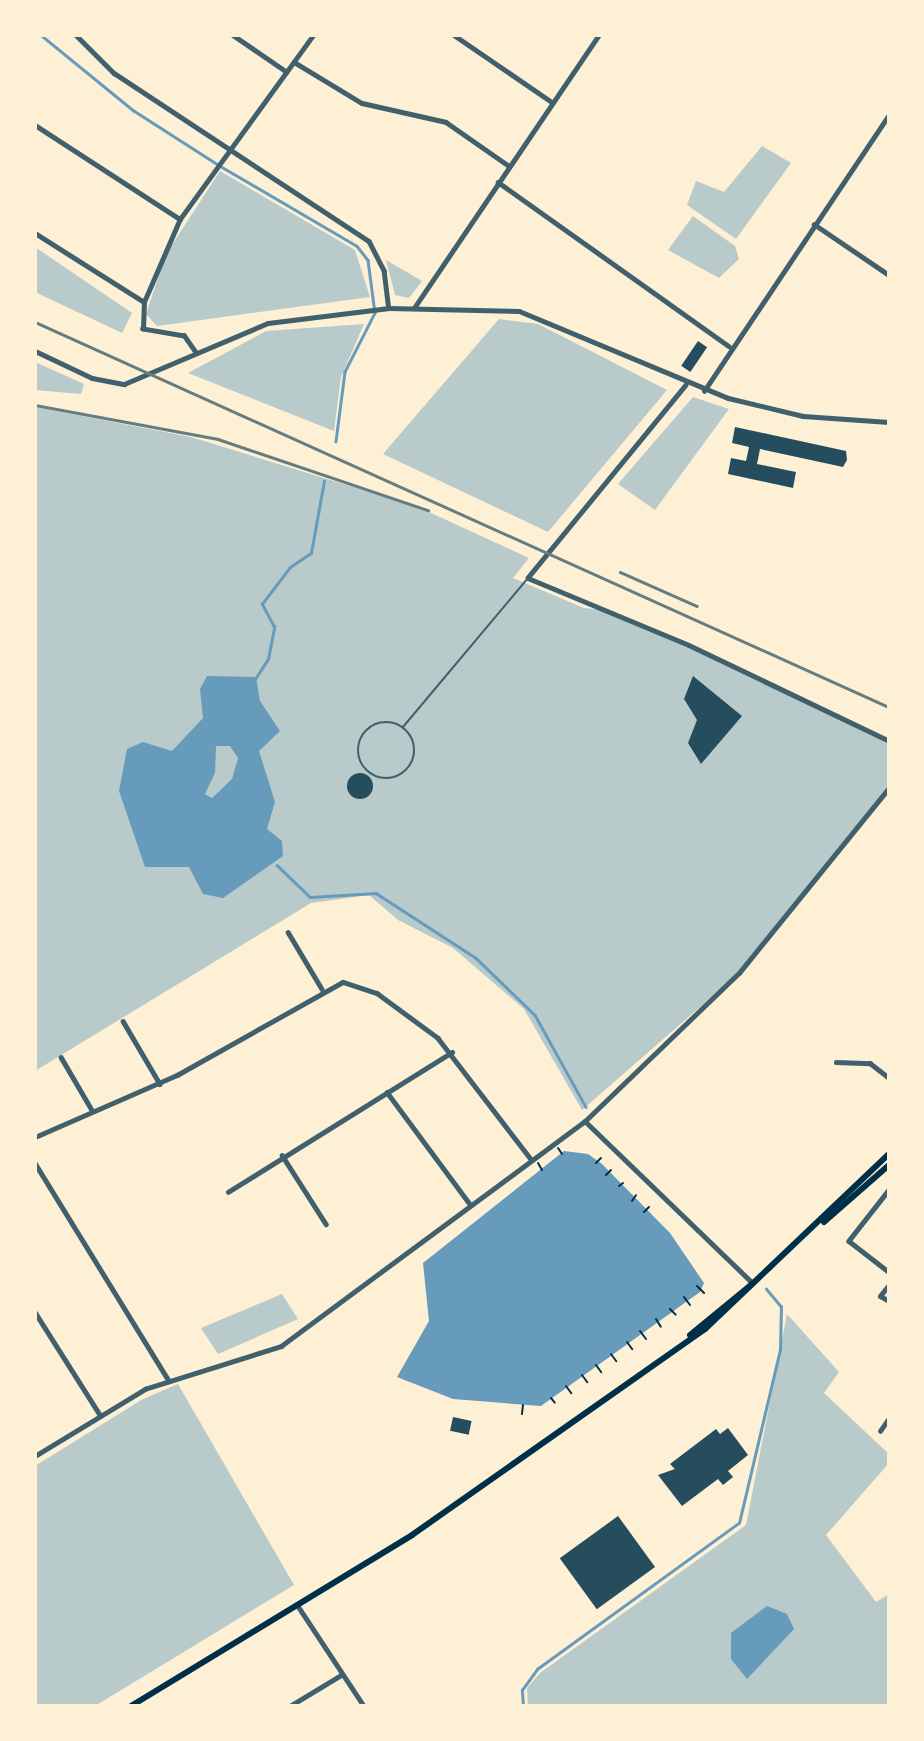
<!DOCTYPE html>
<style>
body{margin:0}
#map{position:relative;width:924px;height:1741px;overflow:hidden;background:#fdf0d5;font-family:"Sofia Sans Condensed",sans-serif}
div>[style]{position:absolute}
.green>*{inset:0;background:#b9caca}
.water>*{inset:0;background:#669bbc}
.stream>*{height:2.5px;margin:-1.25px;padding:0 1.25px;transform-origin:1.25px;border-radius:1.25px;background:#669bbc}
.building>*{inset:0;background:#264d5e;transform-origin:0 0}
.round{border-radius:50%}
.path>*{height:2px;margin:-1px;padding:0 1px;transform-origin:1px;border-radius:1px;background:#003049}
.service>*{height:2px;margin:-1px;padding:0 1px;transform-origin:1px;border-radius:1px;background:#3f606c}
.service>.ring{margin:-1px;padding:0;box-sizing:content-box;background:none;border:2px solid #3f606c;border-radius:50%}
.minor>*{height:4.5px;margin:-2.25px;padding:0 2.25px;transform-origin:2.25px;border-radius:2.25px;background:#3f606c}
.tertiary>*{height:5px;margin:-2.5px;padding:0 2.5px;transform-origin:2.5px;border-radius:2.5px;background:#3f606c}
.primary>*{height:6px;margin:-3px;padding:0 3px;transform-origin:3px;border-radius:3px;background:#003049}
.rail>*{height:2.5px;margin:-1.25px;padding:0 1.25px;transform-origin:1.25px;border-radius:1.25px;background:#657d81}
span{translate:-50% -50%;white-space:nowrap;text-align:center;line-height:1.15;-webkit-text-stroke:6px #fdf0d5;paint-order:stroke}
.frame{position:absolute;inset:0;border:37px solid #fdf0d5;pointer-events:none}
</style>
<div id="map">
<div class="green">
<i style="clip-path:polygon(762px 146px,791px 163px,736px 239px,687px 205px,696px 181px,724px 192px)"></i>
<i style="clip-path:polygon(220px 171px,355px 250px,370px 297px,157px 326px,146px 314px,166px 254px)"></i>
<i style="clip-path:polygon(693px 216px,735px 246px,739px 259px,719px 278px,668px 250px)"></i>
<i style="clip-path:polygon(35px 247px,132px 313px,122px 333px,35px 292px)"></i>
<i style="clip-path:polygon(386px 260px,422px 281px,409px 298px,395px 295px)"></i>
<i style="clip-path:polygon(499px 319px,538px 324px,667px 390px,548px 532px,383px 454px)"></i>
<i style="clip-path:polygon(364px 324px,341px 377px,334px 431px,188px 373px,266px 331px)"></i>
<i style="clip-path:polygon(35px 362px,84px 384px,81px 394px,35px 390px)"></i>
<i style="clip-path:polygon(693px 397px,729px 409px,655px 510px,618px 484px)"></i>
<i style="clip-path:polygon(35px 407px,191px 437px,418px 507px,529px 558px,513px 578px,584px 608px,612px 611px,889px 742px,889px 788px,739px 973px,582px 1110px,524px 1009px,453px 948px,398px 920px,369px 895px,311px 903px,35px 1071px)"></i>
<i style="clip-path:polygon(282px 1294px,298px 1319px,218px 1354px,201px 1328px)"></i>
<i style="clip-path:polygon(787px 1314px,839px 1372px,824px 1393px,889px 1454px,889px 1463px,826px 1535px,876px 1602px,889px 1594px,889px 1706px,528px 1706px,527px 1688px,540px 1673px,746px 1525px)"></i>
<i style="clip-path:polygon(178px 1384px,294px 1585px,95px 1706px,35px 1706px,35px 1466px,143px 1399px)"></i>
</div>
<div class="water">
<i style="clip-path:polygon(evenodd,207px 676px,256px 677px,260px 701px,280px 731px,259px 751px,275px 802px,267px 829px,282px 841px,283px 856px,223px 898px,203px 894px,189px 867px,145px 867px,119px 791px,127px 749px,143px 742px,172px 751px,203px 718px,200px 689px,207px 676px,216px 746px,230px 746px,238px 758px,232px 779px,212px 798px,205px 794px,215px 773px,216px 746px)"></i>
<i style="clip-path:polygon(564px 1151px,588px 1154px,602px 1164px,670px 1233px,704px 1283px,700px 1292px,541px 1406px,453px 1399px,397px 1377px,429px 1321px,423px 1263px)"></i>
<i style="clip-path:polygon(767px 1606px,787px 1614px,794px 1629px,747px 1679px,731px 1659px,731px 1633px)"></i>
</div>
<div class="stream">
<i style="left:41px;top:35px;width:119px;rotate:39.2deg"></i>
<i style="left:133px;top:110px;width:100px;rotate:32.7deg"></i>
<i style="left:222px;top:167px;width:156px;rotate:30.3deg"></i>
<i style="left:357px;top:246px;width:18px;rotate:52deg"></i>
<i style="left:368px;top:260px;width:53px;rotate:82.5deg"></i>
<i style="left:375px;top:313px;width:66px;rotate:117deg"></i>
<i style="left:345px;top:372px;width:70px;rotate:97.4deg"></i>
<i style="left:255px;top:679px;width:24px;rotate:-57deg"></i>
<i style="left:268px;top:659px;width:33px;rotate:-79deg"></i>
<i style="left:274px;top:627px;width:26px;rotate:-118deg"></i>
<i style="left:262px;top:604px;width:46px;rotate:-52.9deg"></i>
<i style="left:290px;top:567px;width:25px;rotate:-34deg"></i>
<i style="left:311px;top:553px;width:73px;rotate:-79.8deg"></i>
<i style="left:277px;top:865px;width:46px;rotate:44.1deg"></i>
<i style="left:310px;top:897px;width:66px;rotate:-3.5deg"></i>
<i style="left:376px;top:893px;width:119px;rotate:33deg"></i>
<i style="left:476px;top:958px;width:82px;rotate:44deg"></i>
<i style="left:535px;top:1015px;width:105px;rotate:61deg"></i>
<i style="left:523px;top:1706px;width:16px;rotate:-94deg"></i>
<i style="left:522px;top:1690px;width:26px;rotate:-54deg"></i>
<i style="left:537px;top:1669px;width:249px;rotate:-35.9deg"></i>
<i style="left:739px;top:1523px;width:178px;rotate:-76.7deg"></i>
<i style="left:780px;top:1350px;width:43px;rotate:-88.7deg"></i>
<i style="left:781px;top:1307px;width:23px;rotate:-130deg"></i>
</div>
<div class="building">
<i style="left:698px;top:341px;width:11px;height:30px;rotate:34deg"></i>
<i style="clip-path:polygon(735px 427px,846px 451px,847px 460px,843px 467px,760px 449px,757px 464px,796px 472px,793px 488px,728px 474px,731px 458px,746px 461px,749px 447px,732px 443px)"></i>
<i style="clip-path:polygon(693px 676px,742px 716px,701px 764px,688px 743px,697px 720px,684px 699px)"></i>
<i class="round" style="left:347px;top:773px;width:26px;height:26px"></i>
<i style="left:453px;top:1417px;width:19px;height:14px;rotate:12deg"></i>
<i style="clip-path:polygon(728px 1428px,748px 1455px,728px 1471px,733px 1477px,723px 1485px,718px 1479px,682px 1506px,658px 1475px,675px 1469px,670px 1464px,716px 1429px,720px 1434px)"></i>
<i style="left:618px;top:1516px;width:63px;height:72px;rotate:54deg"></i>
</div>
<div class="path">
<i style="left:558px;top:1148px;width:7px;rotate:56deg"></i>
<i style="left:538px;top:1163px;width:8px;rotate:60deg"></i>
<i style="left:596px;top:1163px;width:7px;rotate:-45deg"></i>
<i style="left:606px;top:1175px;width:7px;rotate:-45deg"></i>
<i style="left:619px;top:1186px;width:5px;rotate:-37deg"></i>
<i style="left:632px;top:1201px;width:7px;rotate:-56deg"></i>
<i style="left:644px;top:1212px;width:7px;rotate:-45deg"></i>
<i style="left:697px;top:1286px;width:10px;rotate:45deg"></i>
<i style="left:684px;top:1297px;width:10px;rotate:53deg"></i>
<i style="left:670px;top:1309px;width:8px;rotate:45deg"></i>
<i style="left:656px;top:1319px;width:9px;rotate:58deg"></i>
<i style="left:640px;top:1331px;width:10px;rotate:53deg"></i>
<i style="left:627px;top:1342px;width:9px;rotate:54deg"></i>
<i style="left:611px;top:1354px;width:9px;rotate:54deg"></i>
<i style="left:596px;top:1365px;width:9px;rotate:54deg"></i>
<i style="left:582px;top:1375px;width:9px;rotate:54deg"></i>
<i style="left:566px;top:1386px;width:9px;rotate:54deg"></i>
<i style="left:551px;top:1398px;width:6px;rotate:51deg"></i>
<i style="left:522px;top:1414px;width:9px;rotate:-84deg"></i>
</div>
<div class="service">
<i class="ring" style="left:358px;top:722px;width:54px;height:54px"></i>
<i style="left:403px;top:727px;width:194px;rotate:-50deg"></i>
</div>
<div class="minor">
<i style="left:76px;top:35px;width:54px;rotate:45deg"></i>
<i style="left:114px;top:73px;width:305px;rotate:33.4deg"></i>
<i style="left:369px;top:241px;width:33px;rotate:63deg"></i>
<i style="left:384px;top:270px;width:38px;rotate:83deg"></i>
<i style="left:233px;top:35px;width:65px;rotate:34.4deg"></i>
<i style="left:454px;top:35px;width:119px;rotate:34.4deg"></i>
<i style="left:294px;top:62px;width:79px;rotate:31.1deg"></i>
<i style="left:362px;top:103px;width:86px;rotate:12.7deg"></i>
<i style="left:446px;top:122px;width:77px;rotate:34.9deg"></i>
<i style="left:35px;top:125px;width:173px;rotate:33deg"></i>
<i style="left:498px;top:182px;width:283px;rotate:35.4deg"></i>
<i style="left:814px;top:224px;width:91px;rotate:34.2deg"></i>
<i style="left:35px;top:233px;width:129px;rotate:32.3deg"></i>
<i style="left:414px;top:308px;width:330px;rotate:-55.9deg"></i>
<i style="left:196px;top:353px;width:21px;rotate:-125deg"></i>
<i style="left:184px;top:336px;width:42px;rotate:-170.3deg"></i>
<i style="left:143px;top:329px;width:27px;rotate:-88deg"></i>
<i style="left:144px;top:302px;width:90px;rotate:-66.6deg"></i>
<i style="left:180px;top:219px;width:227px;rotate:-54.1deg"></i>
<i style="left:686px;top:385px;width:249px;rotate:129.3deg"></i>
<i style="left:528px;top:578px;width:174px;rotate:22.6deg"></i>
<i style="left:689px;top:645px;width:222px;rotate:25.6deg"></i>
<i style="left:704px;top:391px;width:332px;rotate:-56.2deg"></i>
<i style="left:288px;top:932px;width:66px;rotate:59.2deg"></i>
<i style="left:123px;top:1021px;width:73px;rotate:59.6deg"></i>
<i style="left:61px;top:1057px;width:61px;rotate:59.7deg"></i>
<i style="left:836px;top:1062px;width:34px;rotate:2deg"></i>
<i style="left:870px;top:1063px;width:24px;rotate:38deg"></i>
<i style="left:387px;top:1092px;width:139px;rotate:53.5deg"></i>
<i style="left:585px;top:1121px;width:233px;rotate:44deg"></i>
<i style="left:35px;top:1137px;width:155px;rotate:-23.6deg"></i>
<i style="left:177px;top:1075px;width:190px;rotate:-29.3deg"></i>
<i style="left:343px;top:982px;width:36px;rotate:18deg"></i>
<i style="left:377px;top:993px;width:76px;rotate:36.4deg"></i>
<i style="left:438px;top:1038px;width:151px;rotate:52.5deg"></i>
<i style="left:282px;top:1155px;width:82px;rotate:57.5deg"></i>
<i style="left:35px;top:1163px;width:256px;rotate:58.4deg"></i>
<i style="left:889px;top:1190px;width:65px;rotate:128.1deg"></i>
<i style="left:849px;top:1241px;width:51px;rotate:37.8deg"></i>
<i style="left:228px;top:1192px;width:264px;rotate:-32deg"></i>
<i style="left:880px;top:1296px;width:14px;rotate:-51deg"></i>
<i style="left:35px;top:1312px;width:122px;rotate:57.7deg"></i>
<i style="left:880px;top:1431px;width:16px;rotate:-55deg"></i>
<i style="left:35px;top:1456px;width:129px;rotate:-31.3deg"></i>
<i style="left:145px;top:1389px;width:143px;rotate:-17.5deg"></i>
<i style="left:281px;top:1346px;width:378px;rotate:-36.5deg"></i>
<i style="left:585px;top:1121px;width:214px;rotate:-43.9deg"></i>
<i style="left:739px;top:973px;width:238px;rotate:-51deg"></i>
<i style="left:298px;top:1606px;width:120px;rotate:56.6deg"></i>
<i style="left:290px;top:1706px;width:60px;rotate:-31.3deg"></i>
</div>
<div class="tertiary">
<i style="left:35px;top:351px;width:63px;rotate:25.3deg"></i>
<i style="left:92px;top:378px;width:33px;rotate:11deg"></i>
<i style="left:124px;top:384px;width:156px;rotate:-23deg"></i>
<i style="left:268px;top:323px;width:122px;rotate:-7.1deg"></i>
<i style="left:389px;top:308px;width:130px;rotate:1.3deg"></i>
<i style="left:519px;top:311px;width:226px;rotate:22.6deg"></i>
<i style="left:728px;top:398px;width:77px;rotate:13.5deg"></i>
<i style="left:803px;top:416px;width:86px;rotate:4deg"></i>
<i style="left:880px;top:1296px;width:10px;rotate:29deg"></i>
</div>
<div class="primary">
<i style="left:824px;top:1222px;width:86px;rotate:-41.2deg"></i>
<i style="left:690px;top:1335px;width:80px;rotate:-39.4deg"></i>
<i style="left:131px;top:1706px;width:329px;rotate:-31.3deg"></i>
<i style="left:412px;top:1535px;width:358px;rotate:-35.1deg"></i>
<i style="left:705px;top:1329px;width:254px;rotate:-43.6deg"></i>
</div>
<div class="rail">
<i style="left:35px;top:322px;width:937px;rotate:24.27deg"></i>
<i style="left:35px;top:405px;width:186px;rotate:10.5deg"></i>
<i style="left:218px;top:439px;width:222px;rotate:18.7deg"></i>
<i style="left:620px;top:572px;width:84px;rotate:23.8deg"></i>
</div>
<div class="frame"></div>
</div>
